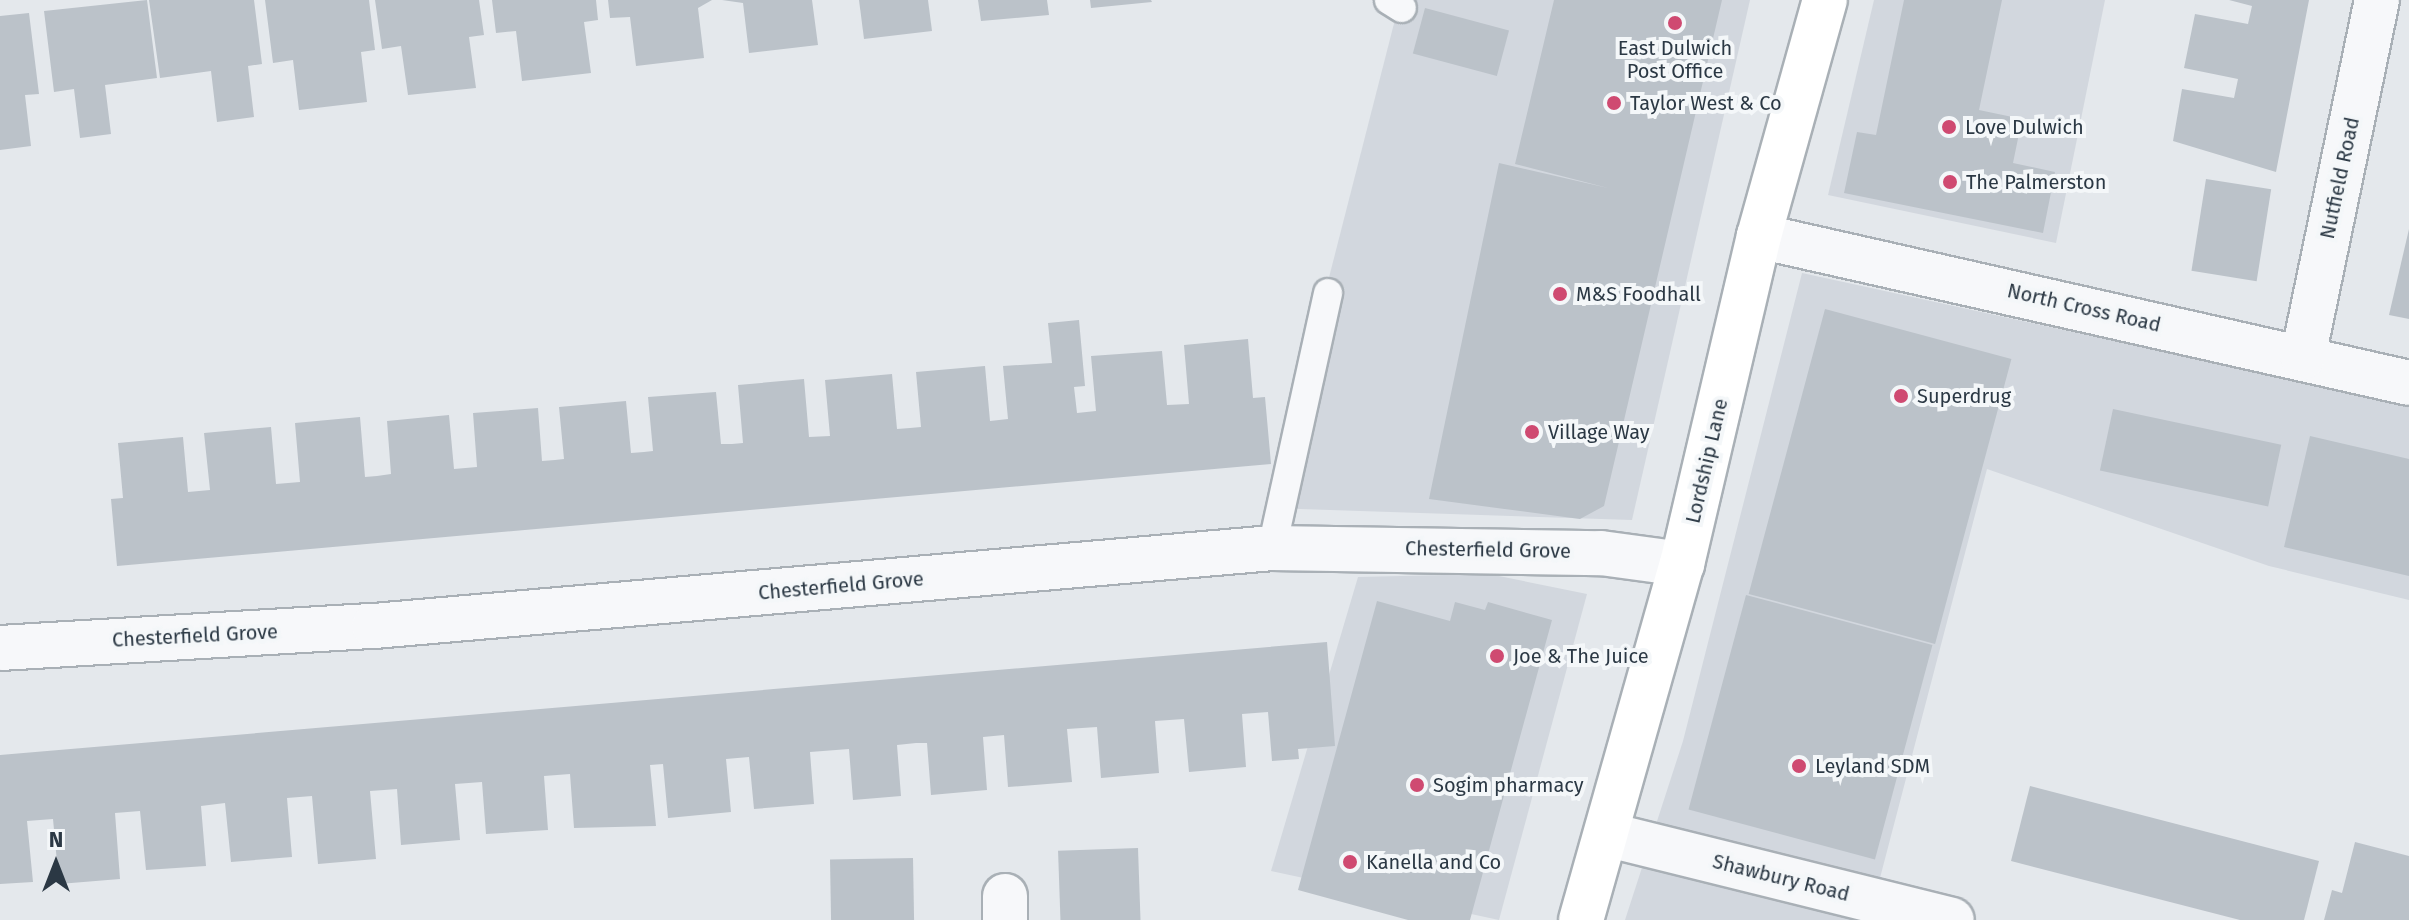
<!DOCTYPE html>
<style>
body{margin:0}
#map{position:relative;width:2409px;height:920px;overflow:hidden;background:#e4e8ec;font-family:"Fira Sans",sans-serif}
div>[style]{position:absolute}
.built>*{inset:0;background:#d2d7de}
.building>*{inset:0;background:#bbc2c9;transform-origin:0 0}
.roads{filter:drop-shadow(2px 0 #a9b0b6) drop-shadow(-2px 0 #a9b0b6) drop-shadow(0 2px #a9b0b6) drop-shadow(0 -2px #a9b0b6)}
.lane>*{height:28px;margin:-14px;padding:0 14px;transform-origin:14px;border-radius:14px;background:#f7f8fa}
.street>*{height:44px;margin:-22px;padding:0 22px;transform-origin:22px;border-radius:22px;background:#f7f8fa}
.primary>*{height:44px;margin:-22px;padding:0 22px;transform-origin:22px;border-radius:22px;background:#fff}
.dots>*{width:22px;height:22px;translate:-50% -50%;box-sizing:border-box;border:4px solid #f4f7f9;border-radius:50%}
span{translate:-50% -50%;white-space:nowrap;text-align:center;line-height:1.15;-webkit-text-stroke:8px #f4f7f9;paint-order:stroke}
.poi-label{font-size:20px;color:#2b3844}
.left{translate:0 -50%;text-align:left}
.street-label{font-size:20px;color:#2b3844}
.north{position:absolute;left:16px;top:824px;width:80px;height:80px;-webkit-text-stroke:6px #f4f7f9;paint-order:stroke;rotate:0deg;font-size:22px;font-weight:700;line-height:32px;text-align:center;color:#2b3844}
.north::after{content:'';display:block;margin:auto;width:28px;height:36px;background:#2b3844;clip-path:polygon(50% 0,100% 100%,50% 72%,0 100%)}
</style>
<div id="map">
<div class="built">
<i style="clip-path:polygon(1400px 0,1750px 0,1632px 520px,1270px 508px)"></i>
<i style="clip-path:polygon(1874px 0,2105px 0,2056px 243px,1828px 195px)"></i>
<i style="clip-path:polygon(1802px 273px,2409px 405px,2409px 600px,2269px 566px,1987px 469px,1869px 920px,1625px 920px,1683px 741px)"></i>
<i style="clip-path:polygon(1489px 574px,1587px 594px,1499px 920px,1271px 871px,1358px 577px)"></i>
</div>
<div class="building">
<i style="clip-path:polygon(147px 0,157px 78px,105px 85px,111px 134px,80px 138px,74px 89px,54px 92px,44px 11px)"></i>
<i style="clip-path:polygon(149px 0,254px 0,262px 64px,248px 66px,254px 117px,217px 122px,211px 71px,160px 78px)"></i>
<i style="clip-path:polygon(265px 0,369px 0,375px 50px,361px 52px,367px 102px,299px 110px,293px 60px,273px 63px)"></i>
<i style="clip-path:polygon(375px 0,479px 0,484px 35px,469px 37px,476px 88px,408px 95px,401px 46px,382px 49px)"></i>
<i style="clip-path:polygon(492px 0,596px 0,598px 20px,584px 22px,591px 73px,522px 81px,516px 31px,496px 33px)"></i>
<i style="clip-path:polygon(608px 0,712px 0,698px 8px,704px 58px,636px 66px,630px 17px,610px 18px)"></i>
<i style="clip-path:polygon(722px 0,812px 0,818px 45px,749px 53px,743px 3px)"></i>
<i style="clip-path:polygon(859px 0,928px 0,932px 31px,864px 39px)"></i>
<i style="clip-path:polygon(978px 0,1047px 0,1049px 15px,981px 21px)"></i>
<i style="clip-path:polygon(1090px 0,1151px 0,1152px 2px,1091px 8px)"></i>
<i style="clip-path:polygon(1554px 0,1722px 0,1604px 506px,1580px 519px,1429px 499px,1499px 163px,1608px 188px,1515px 164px)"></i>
<i style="clip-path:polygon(1904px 0,2002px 0,1979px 110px,2022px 119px,2013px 163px,2055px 172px,2043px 233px,1844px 193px,1857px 132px,1876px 135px)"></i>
<i style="clip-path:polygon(2229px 0,2309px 0,2276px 172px,2173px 141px,2182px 89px,2234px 98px,2238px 79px,2184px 68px,2195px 14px,2248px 24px,2252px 6px)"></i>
<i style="left:1425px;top:8px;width:87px;height:47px;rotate:15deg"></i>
<i style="clip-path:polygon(29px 13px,39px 94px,25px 95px,31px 146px,0 150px,0 16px)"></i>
<i style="left:2206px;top:179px;width:66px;height:93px;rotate:9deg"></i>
<i style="clip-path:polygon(2409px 229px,2409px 319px,2389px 315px)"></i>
<i style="left:1825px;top:309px;width:193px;height:295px;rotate:15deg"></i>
<i style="clip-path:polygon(1079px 320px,1085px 386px,1074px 387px,1077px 413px,1096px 411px,1091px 356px,1162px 351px,1167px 405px,1189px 404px,1184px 345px,1248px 339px,1253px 398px,1265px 397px,1271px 464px,117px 566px,111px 499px,123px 498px,118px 443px,183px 437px,188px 492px,210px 490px,204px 433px,271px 427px,276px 484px,300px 482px,295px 423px,360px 417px,365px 477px,377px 476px,391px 474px,387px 421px,449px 415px,454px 469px,477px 467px,473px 413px,538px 408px,542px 461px,555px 460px,564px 459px,559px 407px,626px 401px,631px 453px,644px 452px,653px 451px,648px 397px,716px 392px,721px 444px,732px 444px,743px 443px,738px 385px,804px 379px,809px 437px,830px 436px,825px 380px,892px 374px,897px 429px,910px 428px,921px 427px,916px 372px,985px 366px,990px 421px,1008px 419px,1003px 366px,1052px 363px,1048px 323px)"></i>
<i style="left:2113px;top:409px;width:172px;height:63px;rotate:12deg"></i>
<i style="clip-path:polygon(2310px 436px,2409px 459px,2409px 576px,2284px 547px)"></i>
<i style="left:1746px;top:595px;width:193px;height:222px;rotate:15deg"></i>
<i style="clip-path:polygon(1377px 601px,1450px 621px,1455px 602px,1485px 610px,1488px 602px,1552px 620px,1470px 920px,1408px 920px,1298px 890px)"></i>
<i style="clip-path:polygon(1327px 642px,1335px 746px,1298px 749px,1299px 759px,1272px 761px,1268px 712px,1242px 714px,1246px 767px,1189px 772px,1184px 719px,1155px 721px,1159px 773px,1101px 778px,1097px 727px,1067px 729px,1072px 782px,1008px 787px,1004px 735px,983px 737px,987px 790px,931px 795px,927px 743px,916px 743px,897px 745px,901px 796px,853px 800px,849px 749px,810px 752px,814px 804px,754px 809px,749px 757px,726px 759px,731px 812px,668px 818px,663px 764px,650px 765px,656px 826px,574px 828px,570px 774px,544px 776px,548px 830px,486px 834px,482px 782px,455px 784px,460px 840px,401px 845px,397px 789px,384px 790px,370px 791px,376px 859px,318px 864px,312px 796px,287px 798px,292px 857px,231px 862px,225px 803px,201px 806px,206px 866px,146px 870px,140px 811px,115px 813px,120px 879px,59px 884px,53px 819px,27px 821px,33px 882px,0 884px,0 755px)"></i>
<i style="clip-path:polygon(2030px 786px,2319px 861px,2304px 920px,2240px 920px,2011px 861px)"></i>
<i style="clip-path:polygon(2355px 842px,2409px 856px,2409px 920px,2324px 920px,2332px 890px,2342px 893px)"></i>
<i style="left:1138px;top:848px;width:72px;height:80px;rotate:88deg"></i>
<i style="left:913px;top:858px;width:62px;height:83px;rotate:89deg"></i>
</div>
<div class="roads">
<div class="lane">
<i style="left:1389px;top:0;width:15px;rotate:32deg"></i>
<i style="left:1272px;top:548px;width:261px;rotate:-77.6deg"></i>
</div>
<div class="street">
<i style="left:1759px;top:236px;width:666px;rotate:12.74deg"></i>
<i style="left:2303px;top:357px;width:365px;rotate:-78.3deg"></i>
<i style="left:0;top:648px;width:375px;rotate:-3.4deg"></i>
<i style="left:374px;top:626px;width:901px;rotate:-4.96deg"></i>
<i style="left:1272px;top:548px;width:329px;rotate:0.9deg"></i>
<i style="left:1601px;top:553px;width:82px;rotate:7.7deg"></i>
<i style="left:1609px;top:835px;width:353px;rotate:13.9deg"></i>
<i style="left:1005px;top:896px;width:24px;rotate:90deg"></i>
</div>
<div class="primary">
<i style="left:1581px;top:920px;width:370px;rotate:-74.2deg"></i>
<i style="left:1682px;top:564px;width:337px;rotate:-76.8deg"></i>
<i style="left:1759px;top:236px;width:245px;rotate:-74.4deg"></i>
</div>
</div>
<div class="dots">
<i style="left:1675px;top:23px;background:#cf4a71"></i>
<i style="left:1614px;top:103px;background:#cf4a71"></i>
<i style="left:1949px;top:127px;background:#cf4a71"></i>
<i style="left:1950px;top:182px;background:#cf4a71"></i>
<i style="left:1560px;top:294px;background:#cf4a71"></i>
<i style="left:1901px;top:396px;background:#cf4a71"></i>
<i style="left:1532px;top:432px;background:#cf4a71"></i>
<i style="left:1497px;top:656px;background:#cf4a71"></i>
<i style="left:1799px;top:766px;background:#cf4a71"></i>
<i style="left:1417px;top:785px;background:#cf4a71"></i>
<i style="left:1350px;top:862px;background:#cf4a71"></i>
</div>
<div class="poi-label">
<span style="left:1675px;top:60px">East Dulwich<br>Post Office</span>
<span class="left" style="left:1630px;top:103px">Taylor West &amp; Co</span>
<span class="left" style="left:1965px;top:127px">Love Dulwich</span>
<span class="left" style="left:1966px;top:182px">The Palmerston</span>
<span class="left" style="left:1576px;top:294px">M&amp;S Foodhall</span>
<span class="left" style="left:1917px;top:396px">Superdrug</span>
<span class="left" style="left:1548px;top:432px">Village Way</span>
<span class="left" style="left:1513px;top:656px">Joe &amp; The Juice</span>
<span class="left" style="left:1815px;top:766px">Leyland SDM</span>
<span class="left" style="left:1433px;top:785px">Sogim pharmacy</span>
<span class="left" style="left:1366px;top:862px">Kanella and Co</span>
</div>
<div class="street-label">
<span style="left:2340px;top:178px;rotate:-78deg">Nutfield Road</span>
<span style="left:2084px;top:308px;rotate:13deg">North Cross Road</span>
<span style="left:1707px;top:461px;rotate:-77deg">Lordship Lane</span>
<span style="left:1488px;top:550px;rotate:1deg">Chesterfield Grove</span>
<span style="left:841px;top:586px;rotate:-5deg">Chesterfield Grove</span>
<span style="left:195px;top:636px;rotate:-3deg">Chesterfield Grove</span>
<span style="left:1781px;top:878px;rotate:14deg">Shawbury Road</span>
</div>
<div class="north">N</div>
</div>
